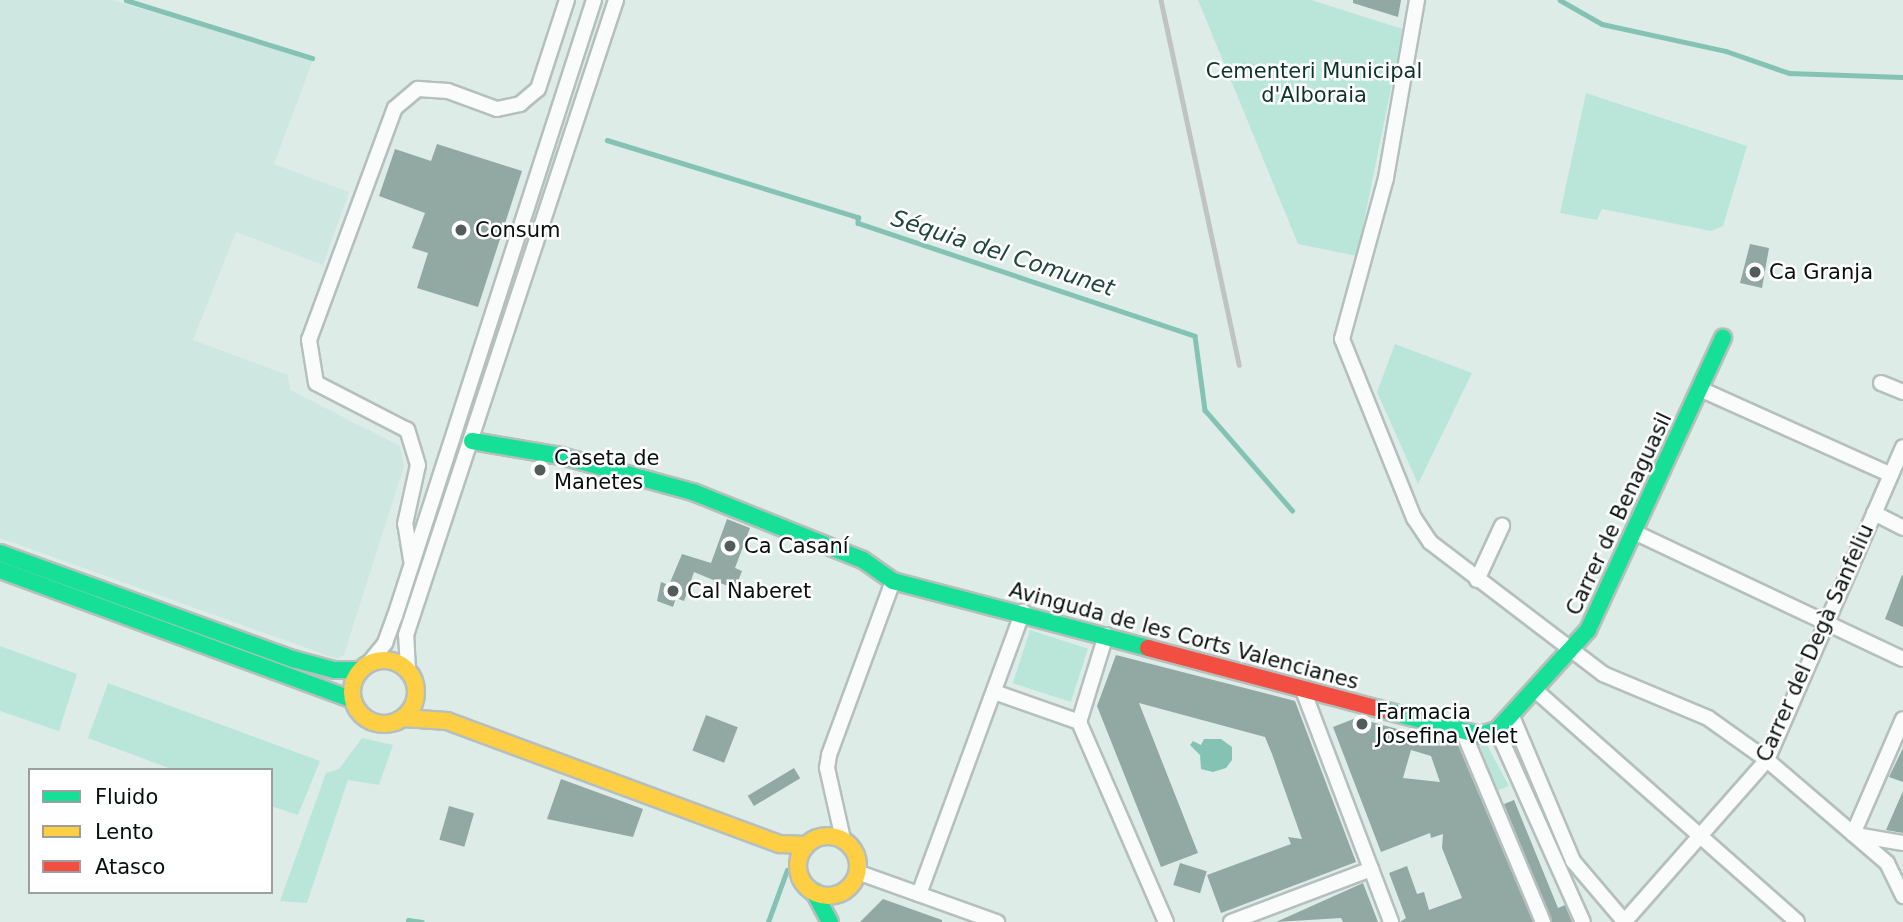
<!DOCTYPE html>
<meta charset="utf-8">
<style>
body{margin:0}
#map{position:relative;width:1903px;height:922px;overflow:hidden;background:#deece8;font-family:"DejaVu Sans",sans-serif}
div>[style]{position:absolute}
.built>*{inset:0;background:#cee8e1}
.green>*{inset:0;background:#bae6da;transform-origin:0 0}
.water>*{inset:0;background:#84c3b4}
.stream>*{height:4.5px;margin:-2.25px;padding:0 2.25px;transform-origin:2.25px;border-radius:2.25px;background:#84c3b4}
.building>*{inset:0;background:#92a8a3;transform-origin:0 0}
.roads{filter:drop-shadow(2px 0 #b5bfbd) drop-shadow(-2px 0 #b5bfbd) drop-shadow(0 2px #b5bfbd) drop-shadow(0 -2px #b5bfbd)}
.street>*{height:14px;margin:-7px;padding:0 7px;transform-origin:7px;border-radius:7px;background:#fafcfc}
.fast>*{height:16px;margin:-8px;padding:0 8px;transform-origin:8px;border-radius:8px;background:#16e098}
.slow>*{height:16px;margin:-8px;padding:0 8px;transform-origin:8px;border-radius:8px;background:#ffcf43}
.slow>.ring{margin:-8px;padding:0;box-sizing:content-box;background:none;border:16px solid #ffcf43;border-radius:50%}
.jam>*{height:16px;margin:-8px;padding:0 8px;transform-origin:8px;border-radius:8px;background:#f24e42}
.rail>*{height:4.5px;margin:-2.25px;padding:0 2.25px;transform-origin:2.25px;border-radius:2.25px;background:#bfc3c3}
.dots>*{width:19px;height:19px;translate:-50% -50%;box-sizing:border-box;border:4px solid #fff;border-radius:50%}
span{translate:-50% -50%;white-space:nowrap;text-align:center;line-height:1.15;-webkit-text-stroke:5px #fff;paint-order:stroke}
.park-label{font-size:21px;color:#0c342c}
.poi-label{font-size:21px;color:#07100e}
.left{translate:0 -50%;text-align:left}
.street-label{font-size:21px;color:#07100e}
.water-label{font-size:23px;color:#20463d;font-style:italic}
.legend{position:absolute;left:28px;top:768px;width:245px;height:126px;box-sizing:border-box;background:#fff;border:2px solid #9c9f9f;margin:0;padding:9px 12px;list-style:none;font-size:21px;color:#07100e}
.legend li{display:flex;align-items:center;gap:14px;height:35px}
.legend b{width:35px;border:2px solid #9c9f9f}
</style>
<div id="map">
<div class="built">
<i style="clip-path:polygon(0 0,112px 0,313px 60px,274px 164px,349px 192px,323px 265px,236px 232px,193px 340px,288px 375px,290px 390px,400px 446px,404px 466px,344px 655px,337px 659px,0 538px)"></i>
</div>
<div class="green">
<i style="clip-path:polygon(1198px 0,1311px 0,1403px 29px,1357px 256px,1298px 244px)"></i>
<i style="clip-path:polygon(1586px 93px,1747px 146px,1723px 226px,1711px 231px,1602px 209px,1597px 220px,1560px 213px)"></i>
<i style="clip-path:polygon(1395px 344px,1472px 373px,1418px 484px,1377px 392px)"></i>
<i style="left:1030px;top:630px;width:61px;height:56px;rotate:18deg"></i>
<i style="clip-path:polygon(0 646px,77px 674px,59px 731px,0 711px)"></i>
<i style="clip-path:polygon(108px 683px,320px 761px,298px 815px,271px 806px,271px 770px,174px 770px,88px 738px)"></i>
<i style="clip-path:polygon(362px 738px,393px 745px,379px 785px,348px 780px,307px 903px,280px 901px,326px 773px,339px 769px)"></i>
<i style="clip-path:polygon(1487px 745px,1509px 786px,1497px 791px,1480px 746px)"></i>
</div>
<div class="water">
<i style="clip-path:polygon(1204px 739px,1221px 739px,1232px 747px,1232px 760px,1226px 768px,1213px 772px,1201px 769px,1200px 755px,1190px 745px,1193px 741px,1201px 745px)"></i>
</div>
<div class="stream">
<i style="left:126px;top:0;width:195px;rotate:17.3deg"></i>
<i style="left:1560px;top:0;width:48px;rotate:29.7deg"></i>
<i style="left:1602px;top:24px;width:127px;rotate:12.3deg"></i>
<i style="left:1726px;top:51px;width:67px;rotate:19.2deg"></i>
<i style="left:1789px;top:73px;width:114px;rotate:2deg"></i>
<i style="left:607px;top:140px;width:263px;rotate:17.1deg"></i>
<i style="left:858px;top:217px;width:6px;rotate:90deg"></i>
<i style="left:858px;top:223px;width:355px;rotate:18.5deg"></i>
<i style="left:1195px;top:336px;width:75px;rotate:82.3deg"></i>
<i style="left:1205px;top:410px;width:133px;rotate:49deg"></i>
<i style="left:408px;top:920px;width:14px;rotate:8deg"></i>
<i style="left:768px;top:922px;width:55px;rotate:-69.9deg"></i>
</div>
<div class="building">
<i style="clip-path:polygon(1353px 0,1401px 0,1398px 17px,1353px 3px)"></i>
<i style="clip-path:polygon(437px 144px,522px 171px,478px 307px,417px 288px,428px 253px,412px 248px,425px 213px,379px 196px,395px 149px,431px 161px)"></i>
<i style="clip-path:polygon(1750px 244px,1769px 248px,1762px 288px,1740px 283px)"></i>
<i style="clip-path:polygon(727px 519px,750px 528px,735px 568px,742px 571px,735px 589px,694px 572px,684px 601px,676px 598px,673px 607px,657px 601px,661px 582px,669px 585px,682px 554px,711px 563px)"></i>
<i style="clip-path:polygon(1902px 575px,1903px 575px,1903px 627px,1885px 619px)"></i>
<i style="clip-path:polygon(1116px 655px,1295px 701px,1356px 862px,1221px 913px,1207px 875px,1291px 844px,1288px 837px,1302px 839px,1272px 754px,1265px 737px,1139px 703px,1198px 853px,1161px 867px,1097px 706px)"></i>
<i style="left:706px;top:715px;width:34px;height:38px;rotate:21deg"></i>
<i style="clip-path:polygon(evenodd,1356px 718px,1458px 745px,1533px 922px,1400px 922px,1406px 918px,1389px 873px,1407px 866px,1417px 894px,1424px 892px,1429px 910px,1462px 898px,1442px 848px,1443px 834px,1431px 838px,1430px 833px,1381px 852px,1333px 727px,1356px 718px,1411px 750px,1431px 756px,1440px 782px,1403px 778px,1411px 750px)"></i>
<i style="clip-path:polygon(1903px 748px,1903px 782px,1889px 777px)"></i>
<i style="left:794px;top:768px;width:12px;height:54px;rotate:59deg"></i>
<i style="clip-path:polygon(561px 779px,643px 809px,633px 837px,547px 819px)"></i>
<i style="clip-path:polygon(1903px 791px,1903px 833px,1886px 830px)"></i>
<i style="clip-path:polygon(1514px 800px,1558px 908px,1565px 905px,1572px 922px,1552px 922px,1504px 804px)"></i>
<i style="left:449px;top:806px;width:26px;height:35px;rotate:16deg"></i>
<i style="left:1180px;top:863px;width:28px;height:23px;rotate:17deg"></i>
<i style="clip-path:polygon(1363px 883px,1378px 922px,1343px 922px,1341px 918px,1276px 922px)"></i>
<i style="clip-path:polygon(883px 899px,942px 920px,942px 922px,860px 922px)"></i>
</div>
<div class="roads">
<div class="street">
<i style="left:1417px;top:0;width:181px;rotate:99.9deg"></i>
<i style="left:1386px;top:178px;width:167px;rotate:105.3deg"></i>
<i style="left:1342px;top:339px;width:193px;rotate:68.1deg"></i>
<i style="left:1414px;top:518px;width:29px;rotate:56deg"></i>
<i style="left:1430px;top:542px;width:218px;rotate:37.3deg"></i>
<i style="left:1603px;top:674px;width:114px;rotate:22.7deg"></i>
<i style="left:1708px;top:718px;width:72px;rotate:35.4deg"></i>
<i style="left:1767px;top:760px;width:158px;rotate:40.6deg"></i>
<i style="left:1887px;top:863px;width:37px;rotate:64deg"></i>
<i style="left:1881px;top:383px;width:24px;rotate:22deg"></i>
<i style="left:1700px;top:389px;width:209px;rotate:24.2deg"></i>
<i style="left:1874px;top:513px;width:33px;rotate:27deg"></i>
<i style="left:1634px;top:532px;width:297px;rotate:25.3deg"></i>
<i style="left:411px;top:560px;width:36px;rotate:-99deg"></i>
<i style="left:405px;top:524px;width:60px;rotate:-77.6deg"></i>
<i style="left:418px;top:465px;width:37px;rotate:-107deg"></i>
<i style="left:407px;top:430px;width:102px;rotate:-152.7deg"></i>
<i style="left:316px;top:383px;width:44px;rotate:-99.2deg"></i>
<i style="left:309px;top:340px;width:247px;rotate:-69.7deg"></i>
<i style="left:395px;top:108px;width:30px;rotate:-40deg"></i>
<i style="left:418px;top:89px;width:30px;rotate:4deg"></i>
<i style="left:448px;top:91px;width:52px;rotate:20.2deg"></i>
<i style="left:497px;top:109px;width:24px;rotate:-12deg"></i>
<i style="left:520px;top:104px;width:23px;rotate:-40deg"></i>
<i style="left:538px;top:89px;width:94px;rotate:-72deg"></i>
<i style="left:1477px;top:580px;width:60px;rotate:-65.2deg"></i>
<i style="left:1106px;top:635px;width:91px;rotate:107.2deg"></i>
<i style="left:1079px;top:722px;width:218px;rotate:66.5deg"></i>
<i style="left:369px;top:663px;width:26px;rotate:-51deg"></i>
<i style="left:385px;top:643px;width:29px;rotate:-70deg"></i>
<i style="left:395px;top:616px;width:647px;rotate:-72.1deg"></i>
<i style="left:408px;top:670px;width:35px;rotate:-93deg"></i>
<i style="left:406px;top:635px;width:669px;rotate:-71.7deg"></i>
<i style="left:1534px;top:689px;width:351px;rotate:41.5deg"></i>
<i style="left:1303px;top:690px;width:248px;rotate:69.2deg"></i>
<i style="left:994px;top:692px;width:90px;rotate:19.4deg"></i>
<i style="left:1511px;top:714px;width:160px;rotate:67.1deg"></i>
<i style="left:1573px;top:861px;width:80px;rotate:49.6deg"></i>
<i style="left:1497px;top:730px;width:210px;rotate:65.9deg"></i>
<i style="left:1464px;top:734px;width:204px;rotate:67.2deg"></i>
<i style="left:1853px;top:834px;width:125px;rotate:-66.5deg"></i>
<i style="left:1856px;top:835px;width:48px;rotate:9.7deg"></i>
<i style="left:843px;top:839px;width:73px;rotate:-102.7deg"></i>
<i style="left:827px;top:768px;width:13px;rotate:-81deg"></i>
<i style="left:829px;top:755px;width:185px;rotate:-69.8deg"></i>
<i style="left:857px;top:872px;width:149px;rotate:19.7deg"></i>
<i style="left:919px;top:894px;width:301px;rotate:-69.8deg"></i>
<i style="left:1625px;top:921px;width:215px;rotate:-48.6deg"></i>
<i style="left:1767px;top:760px;width:341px;rotate:-66.5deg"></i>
<i style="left:1231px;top:922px;width:150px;rotate:-20.7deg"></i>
</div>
<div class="fast">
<i style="left:472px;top:441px;width:90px;rotate:9.6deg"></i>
<i style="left:561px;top:456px;width:137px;rotate:15.3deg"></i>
<i style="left:693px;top:492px;width:183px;rotate:21.8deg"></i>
<i style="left:863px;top:560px;width:37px;rotate:35deg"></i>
<i style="left:893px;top:581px;width:264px;rotate:14.7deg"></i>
<i style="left:0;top:553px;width:312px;rotate:19.9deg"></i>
<i style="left:293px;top:659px;width:42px;rotate:15deg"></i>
<i style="left:334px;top:670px;width:26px"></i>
<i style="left:0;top:570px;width:376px;rotate:20.2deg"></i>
<i style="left:1383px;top:710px;width:100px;rotate:14.5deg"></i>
<i style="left:1480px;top:735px;width:18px;rotate:-16deg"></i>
<i style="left:1497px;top:730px;width:135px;rotate:-47.7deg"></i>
<i style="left:1588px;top:630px;width:322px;rotate:-65.2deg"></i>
<i style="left:814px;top:892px;width:34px;rotate:62deg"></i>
</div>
<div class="slow">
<i class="ring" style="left:352px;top:660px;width:48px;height:48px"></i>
<i style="left:404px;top:718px;width:43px;rotate:4deg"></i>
<i style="left:447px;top:721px;width:355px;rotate:20.3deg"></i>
<i style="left:780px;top:844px;width:26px;rotate:2deg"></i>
<i class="ring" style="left:798px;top:836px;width:44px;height:44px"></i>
</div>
<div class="jam">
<i style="left:1148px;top:648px;width:243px;rotate:14.8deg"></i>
</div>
</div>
<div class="rail">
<i style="left:1161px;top:0;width:373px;rotate:77.9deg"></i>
</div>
<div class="dots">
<i style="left:461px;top:230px;background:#525d5a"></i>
<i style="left:1755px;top:272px;background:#525d5a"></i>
<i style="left:540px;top:470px;background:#525d5a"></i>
<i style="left:730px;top:546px;background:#525d5a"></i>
<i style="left:673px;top:591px;background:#525d5a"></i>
<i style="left:1362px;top:724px;background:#525d5a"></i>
</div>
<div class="park-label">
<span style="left:1314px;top:83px">Cementeri Municipal<br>d'Alboraia</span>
</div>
<div class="poi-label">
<span class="left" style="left:475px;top:230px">Consum</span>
<span class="left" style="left:1769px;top:272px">Ca Granja</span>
<span class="left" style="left:554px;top:470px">Caseta de<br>Manetes</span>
<span class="left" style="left:744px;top:546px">Ca Casaní</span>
<span class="left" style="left:687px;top:591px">Cal Naberet</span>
<span class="left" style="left:1376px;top:724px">Farmacia<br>Josefina Velet</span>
</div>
<div class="street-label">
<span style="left:1619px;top:514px;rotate:-65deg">Carrer de Benaguasil</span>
<span style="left:1184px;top:636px;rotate:15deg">Avinguda de les Corts Valencianes</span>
<span style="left:1815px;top:643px;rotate:-66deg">Carrer del Degà Sanfeliu</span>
</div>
<div class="water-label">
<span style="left:1003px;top:253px;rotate:18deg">Séquia del Comunet</span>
</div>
<ul class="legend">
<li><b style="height:9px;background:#16e098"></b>Fluido</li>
<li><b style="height:9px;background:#ffcf43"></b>Lento</li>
<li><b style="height:9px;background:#f24e42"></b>Atasco</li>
</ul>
</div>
